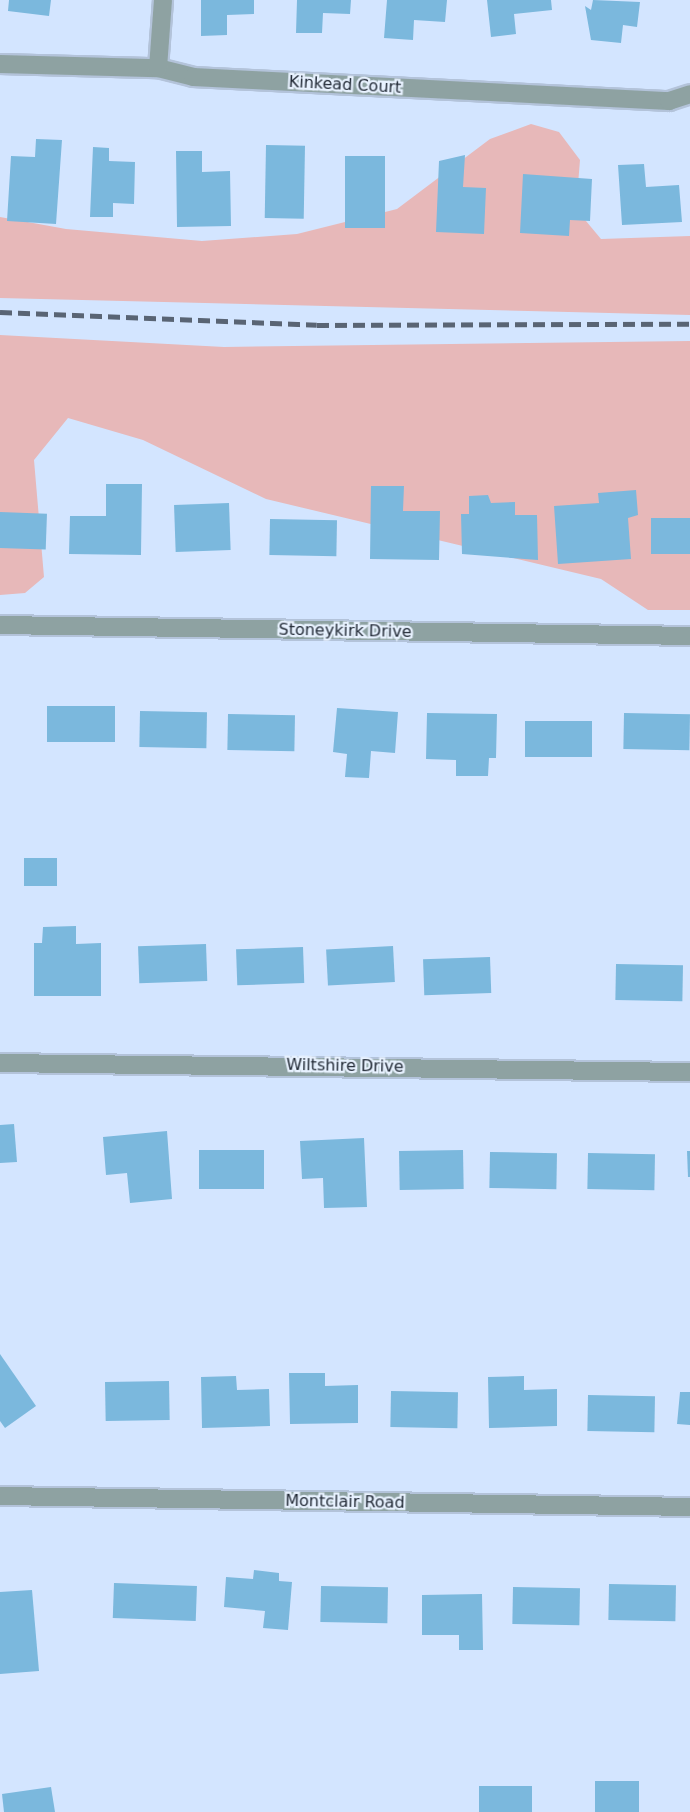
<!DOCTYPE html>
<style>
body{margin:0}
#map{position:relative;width:690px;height:1812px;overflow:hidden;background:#d3e5ff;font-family:"DejaVu Sans",sans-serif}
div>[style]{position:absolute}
.green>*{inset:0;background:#e7b8b9}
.building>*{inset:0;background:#7bb8dd;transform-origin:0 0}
.roads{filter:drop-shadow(2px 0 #b3c3da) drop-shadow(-2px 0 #b3c3da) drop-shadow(0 2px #b3c3da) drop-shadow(0 -2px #b3c3da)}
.minor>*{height:18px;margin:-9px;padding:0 9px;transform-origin:9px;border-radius:9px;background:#8ea2a2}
.rail>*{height:4.5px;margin-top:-2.25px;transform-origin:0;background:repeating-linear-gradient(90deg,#596474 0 12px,transparent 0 18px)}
span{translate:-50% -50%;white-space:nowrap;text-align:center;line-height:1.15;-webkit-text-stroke:4.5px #e8f2ff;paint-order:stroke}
.street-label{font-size:16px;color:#202834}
</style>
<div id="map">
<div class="green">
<i style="clip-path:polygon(531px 124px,559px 132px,580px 160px,576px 209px,601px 239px,690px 236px,690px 315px,0 298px,0 217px,66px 229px,202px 241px,297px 234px,397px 209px,490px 139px)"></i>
<i style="clip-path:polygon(0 335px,224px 347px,690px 341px,690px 610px,648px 610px,601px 579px,266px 499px,143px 440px,68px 418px,34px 460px,44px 577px,25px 593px,0 595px)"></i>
</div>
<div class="building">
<i style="clip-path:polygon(9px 0,51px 0,49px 16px,8px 11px)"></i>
<i style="clip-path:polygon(201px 0,254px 0,254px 14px,227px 15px,227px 35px,201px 36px)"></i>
<i style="clip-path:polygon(297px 0,351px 0,350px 14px,323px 13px,322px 33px,296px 33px)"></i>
<i style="clip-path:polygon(387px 0,447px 0,445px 22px,414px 20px,413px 40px,384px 38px)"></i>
<i style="clip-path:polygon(487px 0,551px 0,552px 10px,514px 14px,516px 34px,491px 37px)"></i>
<i style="clip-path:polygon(593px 0,640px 2px,637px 27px,623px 25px,621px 43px,591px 40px,585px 6px,591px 10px)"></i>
<i style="clip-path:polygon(36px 139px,62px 140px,56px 224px,7px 221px,11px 156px,35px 157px)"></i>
<i style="left:266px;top:145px;width:39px;height:73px;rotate:1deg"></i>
<i style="clip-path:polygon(93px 147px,109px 148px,109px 161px,135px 162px,134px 204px,113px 203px,113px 217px,90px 217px)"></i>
<i style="clip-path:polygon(176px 151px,202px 151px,202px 172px,230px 171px,231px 226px,177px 227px)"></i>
<i style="clip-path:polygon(465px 155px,463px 187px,486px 188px,484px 234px,436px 232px,439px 161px)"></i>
<i style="left:345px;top:156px;width:40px;height:72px"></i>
<i style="clip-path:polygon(644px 164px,646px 187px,679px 185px,682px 222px,622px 225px,618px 165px)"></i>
<i style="clip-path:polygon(523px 174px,592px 179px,590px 221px,570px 220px,569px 236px,520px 233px)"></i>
<i style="clip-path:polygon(106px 484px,142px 484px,141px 555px,69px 554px,70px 516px,106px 516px)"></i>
<i style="clip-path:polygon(371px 486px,404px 486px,403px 511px,440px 511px,439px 560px,370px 559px)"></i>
<i style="clip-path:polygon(636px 490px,638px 515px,628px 518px,631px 559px,558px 564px,554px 506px,599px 503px,598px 493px)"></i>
<i style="clip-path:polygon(488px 495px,491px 503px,515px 502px,515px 515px,537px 515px,538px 560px,462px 554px,461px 514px,469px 514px,469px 496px)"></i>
<i style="left:229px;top:503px;width:47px;height:55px;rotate:88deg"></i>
<i style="left:0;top:512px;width:47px;height:36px;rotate:2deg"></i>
<i style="left:651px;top:518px;width:39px;height:36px"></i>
<i style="left:270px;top:519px;width:67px;height:36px;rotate:1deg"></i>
<i style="left:47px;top:706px;width:68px;height:36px"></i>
<i style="clip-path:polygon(337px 708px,398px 712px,395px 753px,371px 751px,369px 778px,345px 777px,347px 754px,333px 752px)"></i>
<i style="left:140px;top:711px;width:67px;height:36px;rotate:1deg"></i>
<i style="clip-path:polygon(427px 713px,497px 714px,496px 758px,489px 758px,488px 776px,456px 776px,456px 760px,426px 759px)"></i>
<i style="left:624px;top:713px;width:66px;height:36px;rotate:1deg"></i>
<i style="left:228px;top:714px;width:67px;height:36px;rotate:1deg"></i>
<i style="left:525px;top:721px;width:67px;height:36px"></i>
<i style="left:24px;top:858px;width:33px;height:28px"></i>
<i style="clip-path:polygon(76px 926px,76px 944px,101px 943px,101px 996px,34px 996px,34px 943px,42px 943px,43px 927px)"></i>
<i style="left:206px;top:944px;width:37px;height:68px;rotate:88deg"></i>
<i style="left:393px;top:946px;width:36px;height:67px;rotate:87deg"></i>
<i style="left:303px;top:947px;width:36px;height:67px;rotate:88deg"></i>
<i style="left:490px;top:957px;width:36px;height:67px;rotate:88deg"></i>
<i style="left:616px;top:964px;width:67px;height:36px;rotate:1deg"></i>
<i style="clip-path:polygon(14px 1124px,17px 1162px,0 1163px,0 1125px)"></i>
<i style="clip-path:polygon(167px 1131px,172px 1199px,130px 1203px,127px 1173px,106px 1175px,103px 1137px)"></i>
<i style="clip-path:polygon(364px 1138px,367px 1207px,324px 1208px,323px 1178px,302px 1179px,300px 1141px)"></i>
<i style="left:264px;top:1150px;width:39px;height:65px;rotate:90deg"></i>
<i style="left:463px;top:1150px;width:39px;height:64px;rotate:89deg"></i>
<i style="clip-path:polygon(687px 1151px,690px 1151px,690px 1177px,688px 1177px)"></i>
<i style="left:490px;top:1152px;width:67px;height:36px;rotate:1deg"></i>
<i style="left:588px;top:1153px;width:67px;height:36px;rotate:1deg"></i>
<i style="clip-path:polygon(0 1354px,36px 1406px,5px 1428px,0 1421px)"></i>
<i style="clip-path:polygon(289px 1373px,325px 1373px,325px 1386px,358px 1385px,358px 1423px,290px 1424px)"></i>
<i style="clip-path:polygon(236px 1376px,237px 1390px,269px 1389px,270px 1426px,202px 1428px,201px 1377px)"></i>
<i style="clip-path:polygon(524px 1376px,524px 1390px,557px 1389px,557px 1426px,489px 1428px,488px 1377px)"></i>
<i style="left:169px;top:1381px;width:39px;height:64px;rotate:89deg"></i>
<i style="left:391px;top:1391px;width:67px;height:36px;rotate:1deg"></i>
<i style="clip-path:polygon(680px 1392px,690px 1392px,690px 1425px,677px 1424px)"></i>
<i style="left:588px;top:1395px;width:67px;height:36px;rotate:1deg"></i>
<i style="clip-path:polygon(254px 1570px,279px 1573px,279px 1581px,292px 1582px,288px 1630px,263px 1628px,265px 1611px,224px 1607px,226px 1577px,253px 1579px)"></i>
<i style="left:114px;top:1583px;width:83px;height:35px;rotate:2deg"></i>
<i style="left:609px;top:1584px;width:67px;height:36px;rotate:1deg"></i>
<i style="left:321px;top:1586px;width:67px;height:36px;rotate:1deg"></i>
<i style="left:513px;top:1587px;width:67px;height:37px;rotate:1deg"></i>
<i style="clip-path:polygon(32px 1590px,39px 1671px,0 1674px,0 1592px)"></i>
<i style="clip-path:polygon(482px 1594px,483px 1650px,459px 1650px,459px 1635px,422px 1635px,422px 1595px)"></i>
<i style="left:639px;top:1781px;width:31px;height:44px;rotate:90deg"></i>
<i style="left:532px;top:1786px;width:26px;height:53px;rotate:90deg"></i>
<i style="clip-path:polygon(51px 1787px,55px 1812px,4px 1812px,2px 1794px)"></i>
</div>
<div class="roads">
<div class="minor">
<i style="left:0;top:64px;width:158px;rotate:1.5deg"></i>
<i style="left:158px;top:68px;width:36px;rotate:14deg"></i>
<i style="left:193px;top:77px;width:477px;rotate:2.9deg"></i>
<i style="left:669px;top:101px;width:22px;rotate:-18deg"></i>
<i style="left:158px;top:68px;width:68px;rotate:-85.8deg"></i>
<i style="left:0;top:625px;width:690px;rotate:0.91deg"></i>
<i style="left:0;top:1063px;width:690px;rotate:0.75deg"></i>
<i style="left:0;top:1496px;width:690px;rotate:0.91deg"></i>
</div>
</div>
<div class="rail">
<i style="left:0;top:312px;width:317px;rotate:2.3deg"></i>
<i style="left:317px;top:325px;width:373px;rotate:-0.2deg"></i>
</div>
<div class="street-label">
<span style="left:345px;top:85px;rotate:3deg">Kinkead Court</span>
<span style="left:345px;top:631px;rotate:1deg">Stoneykirk Drive</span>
<span style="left:345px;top:1066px;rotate:1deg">Wiltshire Drive</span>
<span style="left:345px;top:1502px;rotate:1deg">Montclair Road</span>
</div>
</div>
